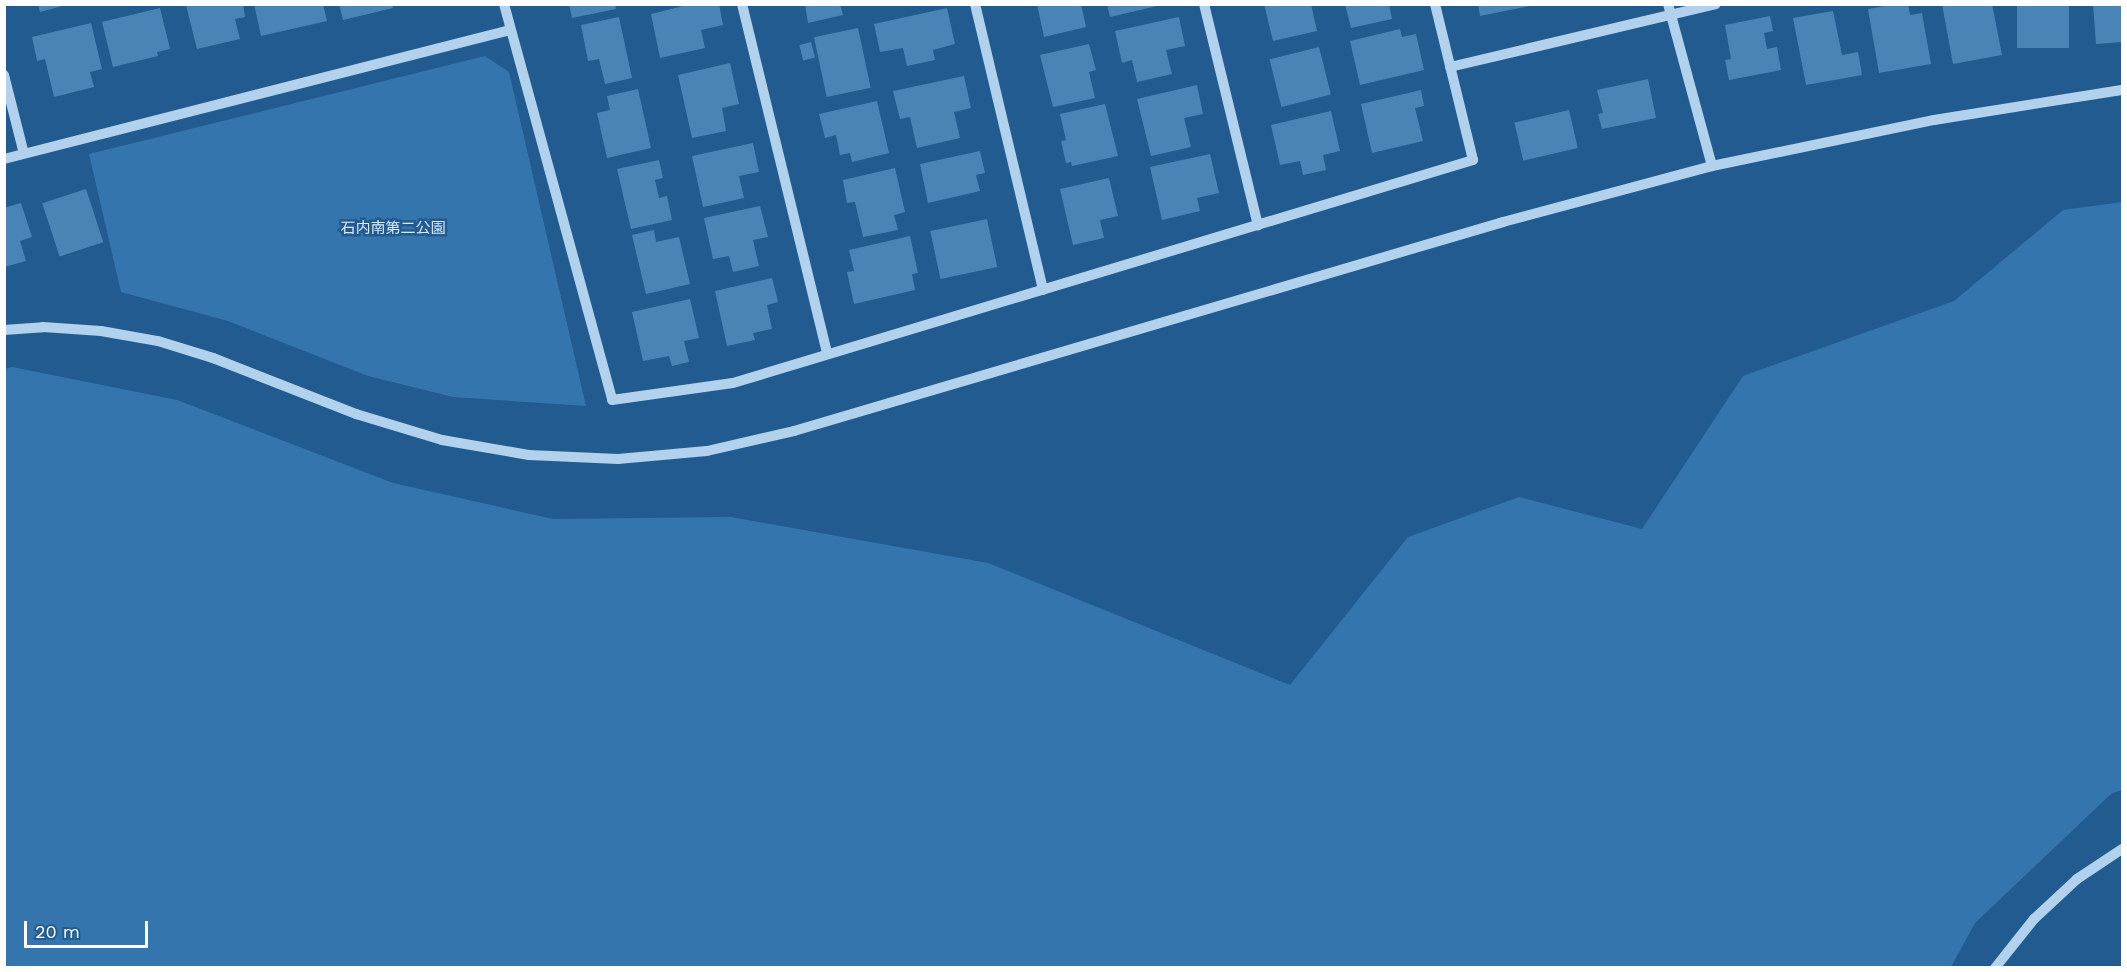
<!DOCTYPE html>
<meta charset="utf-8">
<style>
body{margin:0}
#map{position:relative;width:2127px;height:972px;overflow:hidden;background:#215b90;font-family:"Work Sans","Noto Sans JP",sans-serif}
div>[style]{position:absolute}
.green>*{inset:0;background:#3575ae}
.building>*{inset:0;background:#4a84b7;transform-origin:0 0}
.minor>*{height:10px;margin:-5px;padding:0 5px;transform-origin:5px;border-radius:5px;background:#b2d1ed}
span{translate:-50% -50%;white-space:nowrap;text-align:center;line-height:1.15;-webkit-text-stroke:5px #215b90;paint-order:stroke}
.park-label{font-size:15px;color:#d8eaf9}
.frame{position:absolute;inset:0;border:6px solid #fff;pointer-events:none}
.scale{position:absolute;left:24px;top:921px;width:124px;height:27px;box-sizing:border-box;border:3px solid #fff;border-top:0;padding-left:8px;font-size:18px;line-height:21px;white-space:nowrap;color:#fff;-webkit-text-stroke:4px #215b90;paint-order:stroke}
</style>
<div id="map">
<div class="green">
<i style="clip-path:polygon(485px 56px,509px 72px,586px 406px,453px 397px,368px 376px,228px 321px,121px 292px,89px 154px)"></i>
<i style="clip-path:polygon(2122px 202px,2122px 790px,2112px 793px,1975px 923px,1951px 967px,5px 967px,5px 369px,12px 367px,177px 400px,393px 483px,553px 519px,731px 517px,988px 563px,1290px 685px,1408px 537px,1519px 497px,1642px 529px,1743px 376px,1954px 301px,2063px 210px)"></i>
</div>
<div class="building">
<i style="clip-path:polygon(38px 4px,66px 4px,66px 5px,40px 12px)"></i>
<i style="clip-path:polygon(189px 4px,243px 4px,245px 17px,235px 19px,240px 39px,197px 49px,186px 5px)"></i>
<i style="clip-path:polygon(254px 4px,323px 4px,327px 21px,261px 36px)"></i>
<i style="clip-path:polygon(339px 4px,392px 4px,393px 8px,343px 20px)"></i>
<i style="clip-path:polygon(569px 4px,615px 4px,616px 9px,572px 18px)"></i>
<i style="clip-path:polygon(691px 4px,719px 4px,723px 25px,701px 30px,705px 48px,660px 58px,651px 14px)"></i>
<i style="clip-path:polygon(805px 4px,840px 4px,843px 15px,808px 23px)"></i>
<i style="clip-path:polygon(1037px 4px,1081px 4px,1086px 27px,1044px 37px)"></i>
<i style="clip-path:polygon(1107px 4px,1156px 4px,1157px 6px,1110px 17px)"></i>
<i style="clip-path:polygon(1264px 4px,1311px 4px,1317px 31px,1273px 41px)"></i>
<i style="clip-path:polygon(1345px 4px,1389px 4px,1392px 19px,1351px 28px)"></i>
<i style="clip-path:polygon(1478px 4px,1530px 4px,1530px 6px,1480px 16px)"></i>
<i style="clip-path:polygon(1896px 4px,1908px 4px,1910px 15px,1922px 13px,1931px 64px,1879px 73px,1868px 9px)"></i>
<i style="clip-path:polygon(1942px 4px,1992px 4px,2002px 55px,1953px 64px)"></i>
<i style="left:2017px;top:4px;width:52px;height:44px"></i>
<i style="clip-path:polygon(2093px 4px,2122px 4px,2122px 42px,2096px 44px)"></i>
<i style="clip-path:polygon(160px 8px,170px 49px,157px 52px,158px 56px,113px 67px,102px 22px)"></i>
<i style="clip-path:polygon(947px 8px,955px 44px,933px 50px,935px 60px,907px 66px,903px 48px,880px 52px,874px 24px)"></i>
<i style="clip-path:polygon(1833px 11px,1842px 55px,1858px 52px,1862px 75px,1806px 85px,1793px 18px)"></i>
<i style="clip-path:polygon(1770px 16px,1773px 31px,1764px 33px,1767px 49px,1777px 47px,1781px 70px,1729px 80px,1725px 60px,1731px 59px,1725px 25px)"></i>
<i style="clip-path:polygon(619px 17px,632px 78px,605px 84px,599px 59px,588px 61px,581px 25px)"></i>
<i style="clip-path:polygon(1179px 17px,1185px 46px,1166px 50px,1172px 74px,1137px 82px,1132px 60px,1122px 63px,1115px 31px)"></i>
<i style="clip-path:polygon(91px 23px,102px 69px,90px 72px,94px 87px,54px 97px,45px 59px,37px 61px,32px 37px)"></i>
<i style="left:858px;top:28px;width:61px;height:45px;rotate:78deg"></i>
<i style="clip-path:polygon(1400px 29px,1402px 37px,1416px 34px,1424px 70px,1360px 85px,1350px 41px)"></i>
<i style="left:811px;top:42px;width:16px;height:12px;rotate:76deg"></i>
<i style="clip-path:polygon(1089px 44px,1096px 70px,1089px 72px,1095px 98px,1053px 107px,1040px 55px)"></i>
<i style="left:1319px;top:47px;width:49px;height:51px;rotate:76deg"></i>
<i style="clip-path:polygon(730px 63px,739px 104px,722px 108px,726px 131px,692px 138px,678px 75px)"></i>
<i style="clip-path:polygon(964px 76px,971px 108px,954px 112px,960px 138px,917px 148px,910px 117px,900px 119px,893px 91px)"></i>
<i style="clip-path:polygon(1648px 79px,1656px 118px,1602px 129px,1598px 114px,1603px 113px,1597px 90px)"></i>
<i style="clip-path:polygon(1197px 85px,1203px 114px,1184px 118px,1191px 147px,1151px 156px,1137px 99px)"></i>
<i style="clip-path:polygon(638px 89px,651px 148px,607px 158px,597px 113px,610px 110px,607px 96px)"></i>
<i style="clip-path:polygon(1421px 90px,1424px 106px,1415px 108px,1423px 141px,1372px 153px,1361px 104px)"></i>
<i style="clip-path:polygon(877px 101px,889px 153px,852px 162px,850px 153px,840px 155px,836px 135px,825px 138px,819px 114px)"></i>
<i style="clip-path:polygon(1105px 104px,1118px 156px,1072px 166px,1071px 162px,1066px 163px,1061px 141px,1066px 140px,1060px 114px)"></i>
<i style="left:1569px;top:110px;width:39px;height:56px;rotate:77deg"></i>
<i style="clip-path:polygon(1331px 111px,1340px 151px,1323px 155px,1326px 170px,1303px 175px,1300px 161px,1280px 165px,1271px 125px)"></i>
<i style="clip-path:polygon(753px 143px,759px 172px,739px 176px,744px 198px,703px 207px,692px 156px)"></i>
<i style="clip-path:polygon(980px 151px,985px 173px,976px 175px,980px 191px,928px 203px,920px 164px)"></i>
<i style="clip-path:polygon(1210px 154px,1219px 193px,1197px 198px,1200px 211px,1162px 220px,1150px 167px)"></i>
<i style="clip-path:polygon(659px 160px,663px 178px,655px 180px,659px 198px,667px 196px,672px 220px,631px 229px,617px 169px)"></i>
<i style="clip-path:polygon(895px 168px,905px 212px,894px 215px,898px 230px,863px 237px,855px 202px,847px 203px,843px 180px)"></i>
<i style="clip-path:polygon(1109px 178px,1118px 216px,1100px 220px,1104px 238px,1073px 245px,1060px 189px)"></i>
<i style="left:86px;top:189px;width:56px;height:46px;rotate:72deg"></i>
<i style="clip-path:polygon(21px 203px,32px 237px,20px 241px,26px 261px,4px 267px,4px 208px)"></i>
<i style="clip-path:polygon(760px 206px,768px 237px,753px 240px,759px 266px,733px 272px,729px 256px,713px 259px,704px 218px)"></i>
<i style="left:987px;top:219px;width:49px;height:58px;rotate:78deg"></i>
<i style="clip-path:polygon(654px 230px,656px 242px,679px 237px,690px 284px,646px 294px,632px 235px)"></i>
<i style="clip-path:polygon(910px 236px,918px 273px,912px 274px,915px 290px,854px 304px,847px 272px,854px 271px,849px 250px)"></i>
<i style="clip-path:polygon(772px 278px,778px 302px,767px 305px,772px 329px,753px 333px,755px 340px,727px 346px,715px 291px)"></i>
<i style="clip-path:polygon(690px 299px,699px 338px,684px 341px,689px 362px,672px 366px,669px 356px,643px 361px,632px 312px)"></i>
</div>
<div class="minor">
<i style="left:504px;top:4px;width:410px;rotate:74.7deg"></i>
<i style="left:612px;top:400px;width:122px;rotate:-8deg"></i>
<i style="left:733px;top:383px;width:773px;rotate:-16.77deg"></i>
<i style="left:1473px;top:160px;width:161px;rotate:-103.7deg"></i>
<i style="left:742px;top:4px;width:360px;rotate:76.3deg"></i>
<i style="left:975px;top:4px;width:294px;rotate:76.6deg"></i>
<i style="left:1204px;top:4px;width:228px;rotate:76.3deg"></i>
<i style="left:1668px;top:4px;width:168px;rotate:74.8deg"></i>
<i style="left:1450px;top:67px;width:273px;rotate:-13.3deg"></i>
<i style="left:4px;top:75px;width:81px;rotate:75.8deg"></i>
<i style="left:4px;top:159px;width:522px;rotate:-14.3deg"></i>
<i style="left:4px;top:330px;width:39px;rotate:-4deg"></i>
<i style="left:43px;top:327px;width:58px;rotate:3.9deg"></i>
<i style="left:101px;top:331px;width:58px;rotate:10deg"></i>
<i style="left:158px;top:341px;width:58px;rotate:17.2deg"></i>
<i style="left:213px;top:358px;width:154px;rotate:21.4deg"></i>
<i style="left:356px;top:414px;width:90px;rotate:16.8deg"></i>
<i style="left:442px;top:440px;width:88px;rotate:9.8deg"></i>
<i style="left:529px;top:455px;width:89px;rotate:2.6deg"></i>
<i style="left:618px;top:459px;width:89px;rotate:-5.1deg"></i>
<i style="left:707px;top:451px;width:89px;rotate:-12.9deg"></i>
<i style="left:794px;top:431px;width:739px;rotate:-16.42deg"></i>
<i style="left:1503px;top:222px;width:216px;rotate:-15deg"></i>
<i style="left:1712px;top:166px;width:227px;rotate:-11.7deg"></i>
<i style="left:1934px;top:120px;width:190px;rotate:-9.1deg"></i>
<i style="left:1995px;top:968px;width:63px;rotate:-51.5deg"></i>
<i style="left:2034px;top:919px;width:59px;rotate:-42.9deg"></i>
<i style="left:2077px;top:879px;width:54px;rotate:-33.7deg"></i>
</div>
<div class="park-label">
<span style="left:393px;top:229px">石内南第二公園</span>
</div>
<div class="frame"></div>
<div class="scale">20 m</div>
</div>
